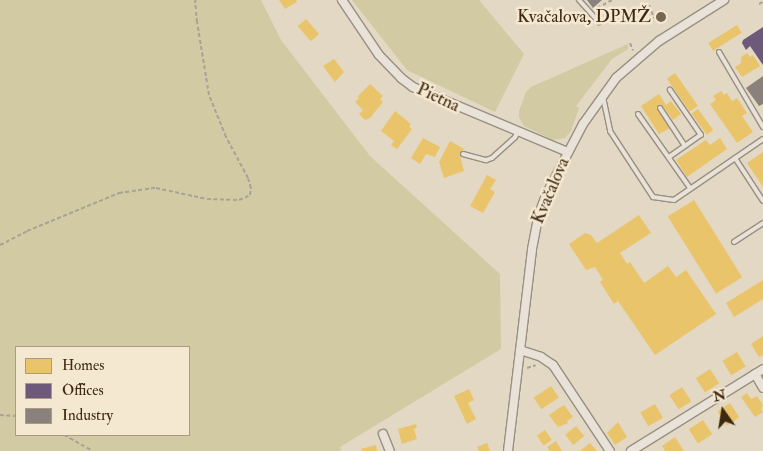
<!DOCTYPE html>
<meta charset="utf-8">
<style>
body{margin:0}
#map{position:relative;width:763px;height:451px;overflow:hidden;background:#e3d8c3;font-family:"IM FELL Double Pica",serif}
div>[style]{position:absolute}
.green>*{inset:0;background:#d1caa3}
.homes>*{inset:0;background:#e9c46a;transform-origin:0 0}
.offices>*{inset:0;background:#6d597a}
.industry>*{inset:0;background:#8a817c}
.path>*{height:2px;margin-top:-1px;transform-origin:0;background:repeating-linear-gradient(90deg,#a8a298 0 4px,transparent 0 6.5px)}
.roads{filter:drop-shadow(1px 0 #988f80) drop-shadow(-1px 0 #988f80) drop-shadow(0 1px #988f80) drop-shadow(0 -1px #988f80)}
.lane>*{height:4px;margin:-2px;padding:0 2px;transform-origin:2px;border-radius:2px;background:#e8e2d8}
.street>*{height:8px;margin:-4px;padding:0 4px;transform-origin:4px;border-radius:4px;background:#e8e2d8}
.dots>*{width:14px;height:14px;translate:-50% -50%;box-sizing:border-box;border:2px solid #f5e8d0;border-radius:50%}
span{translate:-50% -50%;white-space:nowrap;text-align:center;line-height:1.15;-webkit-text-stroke:5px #f5e8d0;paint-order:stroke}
.poi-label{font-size:18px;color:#3d2812}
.right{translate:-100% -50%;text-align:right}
.street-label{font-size:18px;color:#3d2812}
.legend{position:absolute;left:15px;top:346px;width:175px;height:90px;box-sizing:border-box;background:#f5e8d0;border:1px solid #ab9b84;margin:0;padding:6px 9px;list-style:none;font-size:15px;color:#3d2812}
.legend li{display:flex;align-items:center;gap:10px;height:25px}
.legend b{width:25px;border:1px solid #ab9b84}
.north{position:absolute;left:698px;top:386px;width:50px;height:50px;-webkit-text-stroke:4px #f5e8d0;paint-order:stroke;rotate:347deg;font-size:14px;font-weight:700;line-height:20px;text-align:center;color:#3d2812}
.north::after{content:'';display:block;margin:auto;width:18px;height:22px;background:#3d2812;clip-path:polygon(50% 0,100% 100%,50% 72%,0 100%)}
</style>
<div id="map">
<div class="green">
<i style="clip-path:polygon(evenodd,0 0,261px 0,281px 40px,370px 156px,500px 274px,501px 349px,340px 447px,341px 451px,0 451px,0 0,16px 347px,189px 347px,189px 435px,16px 435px,16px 347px)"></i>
<i style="clip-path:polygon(352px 0,479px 0,524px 54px,495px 112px,407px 70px)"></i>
<i style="clip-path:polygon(628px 44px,628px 49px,612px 59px,576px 106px,579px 108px,571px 131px,565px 138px,553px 140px,524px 126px,519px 117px,519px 111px,526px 92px,531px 87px)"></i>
</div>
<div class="homes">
<i style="clip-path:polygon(279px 0,296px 0,297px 2px,285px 9px)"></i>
<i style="left:306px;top:19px;width:20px;height:11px;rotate:49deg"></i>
<i style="left:737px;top:25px;width:9px;height:34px;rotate:58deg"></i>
<i style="clip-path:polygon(747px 53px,750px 57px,753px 55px,760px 66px,742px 77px,735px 67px,741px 63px,741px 57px)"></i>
<i style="clip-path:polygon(334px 59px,344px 72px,335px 82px,323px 66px)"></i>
<i style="left:675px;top:73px;width:40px;height:10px;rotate:55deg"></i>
<i style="clip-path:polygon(370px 84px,383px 96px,380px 99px,383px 102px,370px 118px,365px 120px,359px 114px,363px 110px,355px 102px,359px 98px,357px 97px)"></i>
<i style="clip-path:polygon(721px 91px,724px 95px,727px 93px,732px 101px,737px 98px,747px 113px,742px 116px,753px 132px,737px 143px,710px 104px,716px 100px,713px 96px)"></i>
<i style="clip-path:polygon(659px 94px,666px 105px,671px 101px,681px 114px,673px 120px,663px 106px,658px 110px,670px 128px,659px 134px,641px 106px)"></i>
<i style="left:698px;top:109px;width:26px;height:8px;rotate:54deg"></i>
<i style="clip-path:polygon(395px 111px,411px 124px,409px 127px,412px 129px,397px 149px,391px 145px,394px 141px,381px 131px)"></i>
<i style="clip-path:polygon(423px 138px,440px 147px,435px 157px,426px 154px,420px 164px,411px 158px)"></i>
<i style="clip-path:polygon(720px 138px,727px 149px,687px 177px,676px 160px,706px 140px,710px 145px)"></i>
<i style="clip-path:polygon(450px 141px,464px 149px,460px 156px,464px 171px,444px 178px,439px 162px)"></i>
<i style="clip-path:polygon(763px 152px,763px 187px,747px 163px)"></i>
<i style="clip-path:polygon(487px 175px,496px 180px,490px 189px,495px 192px,483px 213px,470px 206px)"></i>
<i style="left:694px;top:200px;width:91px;height:31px;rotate:58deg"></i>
<i style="clip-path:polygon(639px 215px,651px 233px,620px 253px,627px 264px,630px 262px,644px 283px,668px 266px,676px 277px,686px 270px,716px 314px,655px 355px,618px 301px,614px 304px,600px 282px,603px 280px,595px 267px,586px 270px,569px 244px,585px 233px,591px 235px,597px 243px)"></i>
<i style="clip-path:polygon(763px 280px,763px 299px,734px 317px,726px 303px)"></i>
<i style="clip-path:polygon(763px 336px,763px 355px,759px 357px,751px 344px)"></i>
<i style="left:737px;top:352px;width:17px;height:17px;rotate:59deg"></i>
<i style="left:710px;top:369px;width:17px;height:17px;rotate:57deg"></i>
<i style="left:551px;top:386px;width:14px;height:21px;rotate:56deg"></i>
<i style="left:682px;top:387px;width:17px;height:15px;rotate:57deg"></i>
<i style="clip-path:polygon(469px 389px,474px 400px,468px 403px,476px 419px,467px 424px,454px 396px)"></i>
<i style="clip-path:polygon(747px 393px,751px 399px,757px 396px,763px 405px,761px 409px,763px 412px,755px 417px,741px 397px)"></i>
<i style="left:730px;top:403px;width:17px;height:15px;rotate:57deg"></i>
<i style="left:655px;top:404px;width:16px;height:17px;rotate:60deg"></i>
<i style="clip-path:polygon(564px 405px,573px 417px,567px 421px,568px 423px,558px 427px,549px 415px)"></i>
<i style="left:703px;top:420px;width:17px;height:17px;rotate:57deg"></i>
<i style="clip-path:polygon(618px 422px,627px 437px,615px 445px,607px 433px)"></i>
<i style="clip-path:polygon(416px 424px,417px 427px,414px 429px,417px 439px,402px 444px,398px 429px)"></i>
<i style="left:576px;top:426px;width:13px;height:14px;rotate:51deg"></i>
<i style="left:545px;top:430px;width:12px;height:10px;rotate:55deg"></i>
<i style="clip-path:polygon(675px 437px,684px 451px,665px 451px,662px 446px)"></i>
<i style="clip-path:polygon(556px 441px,562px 451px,550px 451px,547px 447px)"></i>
<i style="clip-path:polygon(487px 443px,490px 451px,479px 451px,477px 447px)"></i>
<i style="clip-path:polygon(590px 443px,597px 451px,580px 451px)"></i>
<i style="clip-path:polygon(376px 445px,377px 451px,362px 451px,361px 449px)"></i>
</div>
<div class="offices">
<i style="clip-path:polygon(763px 27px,763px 65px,750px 46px,746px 50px,742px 43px,743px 40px)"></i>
</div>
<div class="industry">
<i style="clip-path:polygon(587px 0,602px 0,593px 8px)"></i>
<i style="clip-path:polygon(763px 76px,763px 104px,759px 106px,746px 88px)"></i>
</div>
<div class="path">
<i style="left:759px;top:4px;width:4px;rotate:-27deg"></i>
<i style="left:649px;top:5px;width:14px;rotate:69deg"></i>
<i style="left:597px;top:8px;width:17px;rotate:-28deg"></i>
<i style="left:630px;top:43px;width:8px;rotate:67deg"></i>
<i style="left:0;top:245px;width:30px;rotate:-27deg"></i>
<i style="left:27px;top:231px;width:100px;rotate:-22.4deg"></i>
<i style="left:119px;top:193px;width:37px;rotate:-8deg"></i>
<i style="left:156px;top:188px;width:52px;rotate:12.2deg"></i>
<i style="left:207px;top:199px;width:32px;rotate:2deg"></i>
<i style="left:239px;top:200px;width:12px;rotate:-24deg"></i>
<i style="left:250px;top:195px;width:7px;rotate:-82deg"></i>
<i style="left:251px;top:188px;width:10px;rotate:-107deg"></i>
<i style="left:248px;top:178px;width:47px;rotate:-118.2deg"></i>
<i style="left:226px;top:137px;width:45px;rotate:-112deg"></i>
<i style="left:209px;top:95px;width:74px;rotate:-99.3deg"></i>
<i style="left:197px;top:22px;width:22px;rotate:-95deg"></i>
<i style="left:527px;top:368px;width:9px;rotate:-18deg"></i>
<i style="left:0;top:415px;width:16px;rotate:4deg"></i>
<i style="left:64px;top:435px;width:33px;rotate:29deg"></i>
</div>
<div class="roads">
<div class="lane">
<i style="left:579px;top:0;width:30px;rotate:48deg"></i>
<i style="left:719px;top:52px;width:87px;rotate:59.6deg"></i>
<i style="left:603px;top:97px;width:35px;rotate:78deg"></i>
<i style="left:610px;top:131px;width:79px;rotate:56.9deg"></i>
<i style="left:653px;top:197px;width:21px;rotate:8deg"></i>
<i style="left:674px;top:200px;width:108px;rotate:-34.4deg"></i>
<i style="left:660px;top:108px;width:45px;rotate:56.7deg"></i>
<i style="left:638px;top:114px;width:90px;rotate:54.9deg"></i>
<i style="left:463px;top:154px;width:24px;rotate:15deg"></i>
<i style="left:486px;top:160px;width:6px;rotate:-18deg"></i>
<i style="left:492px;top:158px;width:31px;rotate:-42deg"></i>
<i style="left:515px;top:137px;width:6px;rotate:-59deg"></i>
<i style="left:669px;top:157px;width:39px;rotate:-35deg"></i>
<i style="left:701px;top:135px;width:55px;rotate:-124.6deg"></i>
<i style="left:735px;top:158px;width:51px;rotate:56.9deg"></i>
<i style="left:734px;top:242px;width:35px;rotate:-33deg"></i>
</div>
<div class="street">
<i style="left:342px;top:0;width:66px;rotate:56.1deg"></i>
<i style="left:379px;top:55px;width:32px;rotate:46deg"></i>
<i style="left:401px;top:78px;width:15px;rotate:37deg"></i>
<i style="left:413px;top:87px;width:168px;rotate:22.8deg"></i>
<i style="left:520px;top:350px;width:22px;rotate:18deg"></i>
<i style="left:541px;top:357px;width:14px;rotate:34deg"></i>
<i style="left:553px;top:365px;width:103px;rotate:56.5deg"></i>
<i style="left:755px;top:374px;width:16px;rotate:60deg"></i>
<i style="left:383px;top:434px;width:18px;rotate:68deg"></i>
<i style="left:508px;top:451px;width:203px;rotate:-83.2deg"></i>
<i style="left:532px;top:249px;width:33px;rotate:-79deg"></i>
<i style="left:538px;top:217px;width:23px;rotate:-70deg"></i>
<i style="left:546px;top:195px;width:80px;rotate:-62.5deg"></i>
<i style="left:583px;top:124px;width:57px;rotate:-54.3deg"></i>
<i style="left:616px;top:78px;width:57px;rotate:-40.7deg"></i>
<i style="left:659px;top:41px;width:77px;rotate:-32.2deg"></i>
<i style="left:631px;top:451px;width:155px;rotate:-31.8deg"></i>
</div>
</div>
<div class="dots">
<i style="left:661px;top:17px;background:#776650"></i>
</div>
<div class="poi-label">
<span class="right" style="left:651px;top:17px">Kvačalova, DPMŽ</span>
</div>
<div class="street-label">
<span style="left:438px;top:98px;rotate:25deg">Pietna</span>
<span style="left:551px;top:191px;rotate:-67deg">Kvačalova</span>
</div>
<ul class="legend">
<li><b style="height:14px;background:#e9c46a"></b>Homes</li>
<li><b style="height:14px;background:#6d597a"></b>Offices</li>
<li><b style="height:14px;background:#8a817c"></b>Industry</li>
</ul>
<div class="north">N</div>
</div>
